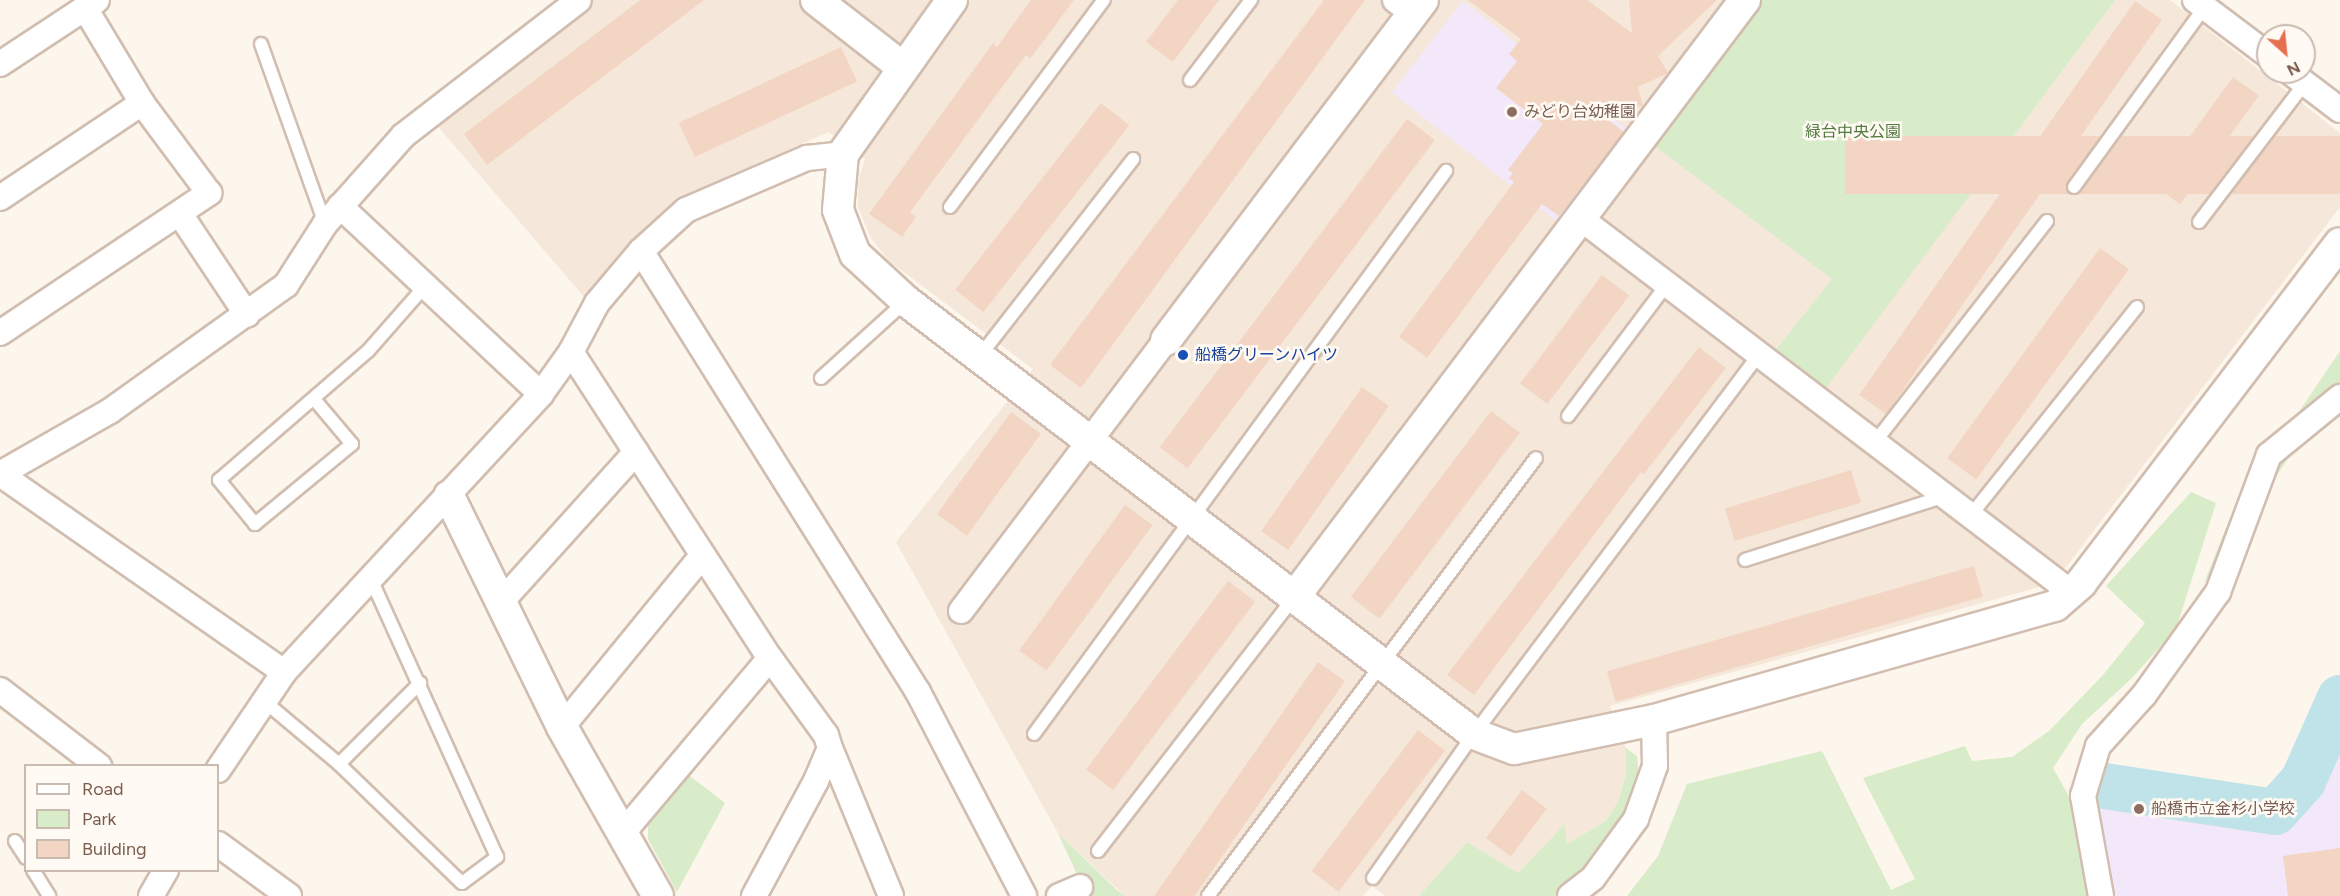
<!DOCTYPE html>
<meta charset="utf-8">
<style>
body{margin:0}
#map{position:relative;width:2340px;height:896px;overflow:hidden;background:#fdf6ec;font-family:Figtree,"Noto Sans JP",sans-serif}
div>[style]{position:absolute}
.residential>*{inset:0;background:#f5e8da}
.education>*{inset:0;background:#f3e8fa;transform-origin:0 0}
.green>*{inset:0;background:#d8ecc9}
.river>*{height:46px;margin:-23px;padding:0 23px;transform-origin:23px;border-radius:23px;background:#bfe3e8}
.building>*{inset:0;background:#f3d5c3;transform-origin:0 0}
.roads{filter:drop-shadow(2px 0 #d1beb0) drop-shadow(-2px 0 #d1beb0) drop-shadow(0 2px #d1beb0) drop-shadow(0 -2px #d1beb0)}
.service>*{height:12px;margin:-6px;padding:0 6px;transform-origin:6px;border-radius:6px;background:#fff}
.minor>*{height:24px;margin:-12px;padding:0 12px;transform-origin:12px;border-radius:12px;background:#fff}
.tertiary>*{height:30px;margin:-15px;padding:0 15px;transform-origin:15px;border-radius:15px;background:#fff}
.dots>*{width:16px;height:16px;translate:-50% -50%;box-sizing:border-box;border:3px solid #fffaf3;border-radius:50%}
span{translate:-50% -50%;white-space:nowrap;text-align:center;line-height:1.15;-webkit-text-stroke:5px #fffaf3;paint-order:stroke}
.education-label{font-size:16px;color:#785e54}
.left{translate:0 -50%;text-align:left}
.park-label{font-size:16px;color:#537a41}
.transit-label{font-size:16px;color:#164399}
.legend{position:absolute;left:24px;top:764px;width:195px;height:108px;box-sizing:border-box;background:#fffaf3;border:2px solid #cabbb1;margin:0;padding:8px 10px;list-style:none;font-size:18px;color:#7a5c4d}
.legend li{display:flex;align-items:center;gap:12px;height:30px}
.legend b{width:30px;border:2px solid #cabbb1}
.north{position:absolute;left:2256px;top:24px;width:60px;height:60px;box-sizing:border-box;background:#fffaf3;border:2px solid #cabbb1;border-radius:50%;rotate:153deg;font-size:16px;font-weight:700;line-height:24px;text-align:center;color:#7a5c4d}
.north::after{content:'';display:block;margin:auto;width:21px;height:27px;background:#e76f51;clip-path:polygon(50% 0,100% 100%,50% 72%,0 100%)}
</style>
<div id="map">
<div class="residential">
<i style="clip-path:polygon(593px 0,2170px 0,2340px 133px,2340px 207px,2067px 566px,2043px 586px,1610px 706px,1626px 748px,1626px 774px,1618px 801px,1606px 821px,1567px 844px,1565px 825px,1518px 873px,1467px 842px,1419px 896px,1385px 896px,1372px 886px,1363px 896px,1125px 896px,1058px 833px,896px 542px,1033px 369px,889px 261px,871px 238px,858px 207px,858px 180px,865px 159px,829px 132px,677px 198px,584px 297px,434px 122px)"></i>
</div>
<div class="education">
<i style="left:1463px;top:1px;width:213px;height:116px;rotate:38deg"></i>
<i style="clip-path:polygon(2340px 738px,2340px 896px,2110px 896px,2099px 847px,2096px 793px,2268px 826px,2310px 783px)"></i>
</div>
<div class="green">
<i style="clip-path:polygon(1760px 0,2115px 0,1823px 392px,1775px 351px,1832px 279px,1652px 144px)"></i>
<i style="clip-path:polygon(2340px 351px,2340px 382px,2204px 583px,2234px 508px)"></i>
<i style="clip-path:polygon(2191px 492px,2216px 503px,2176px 629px,2132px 678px,2082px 724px,2053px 768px,2071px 800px,2087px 896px,1627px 896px,1658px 856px,1687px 784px,1822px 751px,1891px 890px,1915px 879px,1863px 778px,1965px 746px,1972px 761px,2012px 757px,2049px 731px,2103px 675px,2145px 623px,2106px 586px)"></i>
<i style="clip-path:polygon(1626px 748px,1637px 756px,1640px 783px,1618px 838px,1559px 896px,1419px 896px,1467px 842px,1518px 873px,1565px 824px,1567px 844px,1606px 821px,1618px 801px,1626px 774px)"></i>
<i style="clip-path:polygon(686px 773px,725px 803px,677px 892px,648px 839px,648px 820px)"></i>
<i style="clip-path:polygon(1058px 833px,1118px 891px,1125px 896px,1087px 896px)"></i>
</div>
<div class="river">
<i style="left:2098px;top:785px;width:179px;rotate:8.7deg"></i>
<i style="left:2275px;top:812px;width:42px;rotate:-47.9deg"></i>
<i style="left:2303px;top:781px;width:91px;rotate:-66deg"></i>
</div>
<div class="building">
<i style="clip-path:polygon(640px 0,704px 0,487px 165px,464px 134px)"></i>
<i style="clip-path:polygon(1031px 0,1074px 0,1030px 59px,1026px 55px,910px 212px,916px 217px,902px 237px,869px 214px,993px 43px,997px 47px)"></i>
<i style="clip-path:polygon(1178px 0,1219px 0,1173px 62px,1146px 42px)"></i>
<i style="clip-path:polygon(1324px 0,1365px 0,1081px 388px,1050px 365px)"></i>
<i style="clip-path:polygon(1468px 0,1587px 0,1632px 33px,1629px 0,1717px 0,1658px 56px,1668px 73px,1638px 87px,1643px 106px,1598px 112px,1624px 132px,1559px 216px,1542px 204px,1427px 358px,1399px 337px,1514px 182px,1509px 178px,1513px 173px,1508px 170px,1543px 124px,1496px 88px,1517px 61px,1509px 54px,1521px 39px)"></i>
<i style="left:2135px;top:1px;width:33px;height:481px;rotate:35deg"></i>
<i style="left:841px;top:47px;width:38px;height:179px;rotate:65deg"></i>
<i style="left:2233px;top:77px;width:32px;height:134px;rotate:36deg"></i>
<i style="left:1101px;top:103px;width:36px;height:237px;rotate:38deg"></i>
<i style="left:1407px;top:119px;width:35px;height:411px;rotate:37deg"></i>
<i style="left:2340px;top:136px;width:58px;height:495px;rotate:90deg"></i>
<i style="left:2100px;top:248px;width:36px;height:260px;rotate:36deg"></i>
<i style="left:1602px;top:275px;width:34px;height:136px;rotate:37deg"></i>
<i style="clip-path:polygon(1699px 347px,1726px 368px,1644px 474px,1641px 472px,1474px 695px,1447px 675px)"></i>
<i style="left:1362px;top:387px;width:33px;height:176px;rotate:35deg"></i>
<i style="left:1491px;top:411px;width:36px;height:233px;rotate:37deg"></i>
<i style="left:1011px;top:412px;width:37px;height:126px;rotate:36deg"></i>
<i style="left:1851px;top:470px;width:34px;height:132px;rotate:73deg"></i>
<i style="left:1125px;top:505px;width:34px;height:180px;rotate:36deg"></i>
<i style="left:1974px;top:566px;width:32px;height:382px;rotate:74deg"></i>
<i style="left:1228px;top:581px;width:34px;height:236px;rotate:37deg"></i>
<i style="left:1318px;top:662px;width:33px;height:290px;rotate:35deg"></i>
<i style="left:1418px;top:730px;width:34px;height:177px;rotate:37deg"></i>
<i style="left:1522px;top:790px;width:31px;height:60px;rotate:37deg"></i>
<i style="clip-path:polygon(2340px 848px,2340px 896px,2288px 896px,2283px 856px)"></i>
</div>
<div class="roads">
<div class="service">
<i style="left:261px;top:44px;width:191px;rotate:70.4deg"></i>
<i style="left:1190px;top:80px;width:101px;rotate:-52.7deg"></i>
<i style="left:2074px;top:187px;width:223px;rotate:-54deg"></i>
<i style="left:950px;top:207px;width:258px;rotate:-53.4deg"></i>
<i style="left:2199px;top:222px;width:175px;rotate:-52.7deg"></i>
<i style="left:979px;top:357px;width:251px;rotate:-52.1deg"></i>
<i style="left:821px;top:378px;width:115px;rotate:-42.2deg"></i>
<i style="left:314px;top:399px;width:59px;rotate:49.8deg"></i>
<i style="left:352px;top:444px;width:126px;rotate:140.5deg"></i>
<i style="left:255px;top:524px;width:57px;rotate:-129.3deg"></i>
<i style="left:219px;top:480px;width:197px;rotate:-40.9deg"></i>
<i style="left:368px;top:351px;width:88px;rotate:-48.7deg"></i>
<i style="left:1568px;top:416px;width:165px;rotate:-53.1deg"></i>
<i style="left:1875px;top:442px;width:280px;rotate:-52.1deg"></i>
<i style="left:1971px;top:515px;width:266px;rotate:-51.4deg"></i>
<i style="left:1745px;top:560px;width:211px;rotate:-17.7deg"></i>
<i style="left:264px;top:701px;width:98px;rotate:40deg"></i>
<i style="left:339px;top:764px;width:171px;rotate:44.1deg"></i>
<i style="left:462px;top:883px;width:44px;rotate:-36.6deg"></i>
<i style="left:497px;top:857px;width:303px;rotate:-114.4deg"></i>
<i style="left:1034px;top:734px;width:698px;rotate:-53.8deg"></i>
<i style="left:339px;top:764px;width:115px;rotate:-45deg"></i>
<i style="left:15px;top:841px;width:20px;rotate:57deg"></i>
<i style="left:1098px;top:851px;width:322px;rotate:-52.3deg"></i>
<i style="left:33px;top:870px;width:31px;rotate:58deg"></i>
<i style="left:1373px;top:878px;width:176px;rotate:-55deg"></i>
<i style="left:1474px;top:734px;width:474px;rotate:-53.1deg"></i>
<i style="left:1208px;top:896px;width:547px;rotate:-53.17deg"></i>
</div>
<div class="minor">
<i style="left:1395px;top:0;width:23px;rotate:38deg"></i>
<i style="left:2195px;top:0;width:91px;rotate:37deg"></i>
<i style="left:0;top:64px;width:116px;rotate:-33.4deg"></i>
<i style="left:2290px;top:72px;width:63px;rotate:37.2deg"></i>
<i style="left:0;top:198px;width:171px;rotate:-33.8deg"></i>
<i style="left:340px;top:206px;width:275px;rotate:43.1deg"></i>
<i style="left:180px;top:214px;width:121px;rotate:56.4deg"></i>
<i style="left:1580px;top:218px;width:619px;rotate:37.31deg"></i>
<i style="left:641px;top:251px;width:521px;rotate:57.87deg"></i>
<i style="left:918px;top:692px;width:230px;rotate:62.5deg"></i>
<i style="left:0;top:333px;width:252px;rotate:-33.8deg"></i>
<i style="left:209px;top:193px;width:112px;rotate:-126.7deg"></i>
<i style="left:142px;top:103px;width:111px;rotate:-121deg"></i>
<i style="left:571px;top:352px;width:365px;rotate:57deg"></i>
<i style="left:770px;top:658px;width:95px;rotate:54deg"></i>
<i style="left:826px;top:735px;width:14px;rotate:73deg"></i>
<i style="left:830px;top:748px;width:36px;rotate:113deg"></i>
<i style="left:816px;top:781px;width:131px;rotate:118.3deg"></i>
<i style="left:0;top:474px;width:127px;rotate:-29.8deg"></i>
<i style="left:110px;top:411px;width:216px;rotate:-35.6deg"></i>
<i style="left:286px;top:285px;width:72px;rotate:-57.4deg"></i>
<i style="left:325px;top:224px;width:118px;rotate:-48.4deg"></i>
<i style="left:403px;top:136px;width:222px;rotate:-37.7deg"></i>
<i style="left:0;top:474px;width:346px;rotate:34.9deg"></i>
<i style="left:501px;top:602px;width:202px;rotate:-48deg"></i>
<i style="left:961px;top:611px;width:340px;rotate:-52.9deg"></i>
<i style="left:0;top:690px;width:125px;rotate:37.5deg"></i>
<i style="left:562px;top:727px;width:222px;rotate:-50.7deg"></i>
<i style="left:830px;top:748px;width:160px;rotate:67.6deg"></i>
<i style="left:218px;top:770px;width:118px;rotate:-56deg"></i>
<i style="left:284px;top:672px;width:379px;rotate:-47.2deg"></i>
<i style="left:541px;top:394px;width:52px;rotate:-54.5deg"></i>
<i style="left:571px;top:352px;width:55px;rotate:-62deg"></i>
<i style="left:597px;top:303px;width:68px;rotate:-49.8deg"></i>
<i style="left:641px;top:251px;width:61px;rotate:-42.3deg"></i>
<i style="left:686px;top:210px;width:132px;rotate:-23.3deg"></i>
<i style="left:807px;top:158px;width:36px;rotate:-6deg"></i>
<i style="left:621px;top:835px;width:231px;rotate:-49.9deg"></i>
<i style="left:218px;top:844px;width:88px;rotate:36.2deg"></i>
<i style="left:151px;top:896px;width:30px;rotate:-60deg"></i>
<i style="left:1059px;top:896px;width:23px;rotate:-23deg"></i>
<i style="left:1570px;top:896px;width:29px;rotate:-38deg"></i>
<i style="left:1593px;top:878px;width:73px;rotate:-53.9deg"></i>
<i style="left:1636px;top:819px;width:56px;rotate:-70.3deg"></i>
<i style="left:1655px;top:766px;width:46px;rotate:-91.2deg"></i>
<i style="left:2101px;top:896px;width:102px;rotate:-100.2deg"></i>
<i style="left:2083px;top:796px;width:52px;rotate:-73.3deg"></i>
<i style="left:2098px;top:746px;width:69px;rotate:-48deg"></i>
<i style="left:2144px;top:695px;width:127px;rotate:-54.3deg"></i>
<i style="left:2218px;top:592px;width:146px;rotate:-69.6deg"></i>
<i style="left:2269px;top:455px;width:92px;rotate:-39.2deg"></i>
</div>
<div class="tertiary">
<i style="left:816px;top:0;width:109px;rotate:37.9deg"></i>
<i style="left:952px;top:0;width:189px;rotate:125.3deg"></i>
<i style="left:843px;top:154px;width:56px;rotate:95.1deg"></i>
<i style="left:838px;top:210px;width:47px;rotate:68.9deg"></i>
<i style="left:855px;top:254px;width:69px;rotate:42.7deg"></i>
<i style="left:906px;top:301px;width:714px;rotate:37.32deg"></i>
<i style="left:1474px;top:734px;width:43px;rotate:20.6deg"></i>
<i style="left:1514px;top:749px;width:143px;rotate:-11.7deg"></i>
<i style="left:1654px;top:720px;width:417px;rotate:-15.9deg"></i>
<i style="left:2055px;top:606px;width:35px;rotate:-41deg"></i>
<i style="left:2081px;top:583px;width:427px;rotate:-52.7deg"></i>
<i style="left:1166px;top:340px;width:426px;rotate:-52.9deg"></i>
<i style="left:449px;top:496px;width:257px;rotate:63.9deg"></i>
<i style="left:562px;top:727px;width:194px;rotate:60.4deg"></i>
<i style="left:1295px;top:596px;width:747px;rotate:-52.95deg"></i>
</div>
</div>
<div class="dots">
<i style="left:1512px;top:112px;background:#8d6e63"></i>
<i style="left:1183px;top:355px;background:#1a4fb4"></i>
<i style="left:2139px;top:809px;background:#8d6e63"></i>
</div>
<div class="education-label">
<span class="left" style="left:1524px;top:112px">みどり台幼稚園</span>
<span class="left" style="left:2151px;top:809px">船橋市立金杉小学校</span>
</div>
<div class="park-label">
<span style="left:1853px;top:132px">緑台中央公園</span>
</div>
<div class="transit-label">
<span class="left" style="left:1195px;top:355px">船橋グリーンハイツ</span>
</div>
<ul class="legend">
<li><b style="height:8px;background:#fff"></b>Road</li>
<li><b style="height:16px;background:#d8ecc9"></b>Park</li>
<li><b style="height:16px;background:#f3d5c3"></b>Building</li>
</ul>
<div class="north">N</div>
</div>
